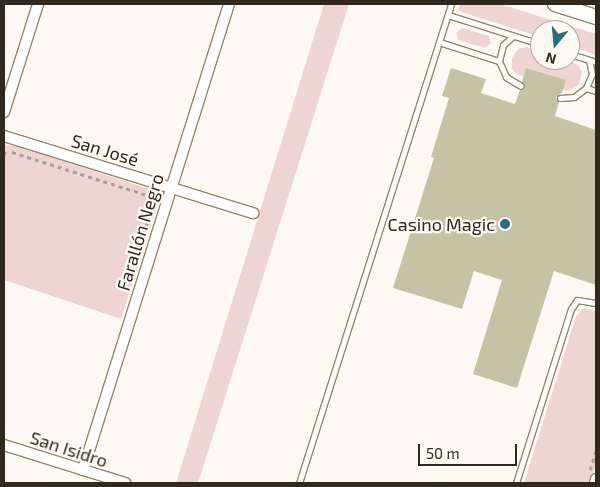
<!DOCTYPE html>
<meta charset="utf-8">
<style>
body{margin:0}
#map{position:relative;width:600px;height:487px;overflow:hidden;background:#fefaf3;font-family:"Exo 2",sans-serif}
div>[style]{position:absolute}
.green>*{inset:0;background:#efd5d2}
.building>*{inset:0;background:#c4c3a6}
.path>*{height:2.5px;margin-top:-1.25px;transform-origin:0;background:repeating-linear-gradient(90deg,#a8a299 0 4px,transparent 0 8px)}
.roads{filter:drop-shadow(1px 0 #988466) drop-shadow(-1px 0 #988466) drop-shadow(0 1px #988466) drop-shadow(0 -1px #988466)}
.service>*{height:5px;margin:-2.5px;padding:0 2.5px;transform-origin:2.5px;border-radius:2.5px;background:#fff}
.minor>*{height:10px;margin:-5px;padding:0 5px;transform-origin:5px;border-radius:5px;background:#fff}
.tertiary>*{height:14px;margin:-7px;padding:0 7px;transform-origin:7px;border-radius:7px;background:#fff}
.dots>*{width:14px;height:14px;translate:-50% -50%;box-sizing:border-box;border:2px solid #fefaf3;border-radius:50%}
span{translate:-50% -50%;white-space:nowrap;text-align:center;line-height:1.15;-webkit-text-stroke:4.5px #fefaf3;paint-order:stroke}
.street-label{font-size:18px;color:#31291d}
.poi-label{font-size:18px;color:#31291d}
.right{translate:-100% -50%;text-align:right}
.frame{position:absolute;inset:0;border:5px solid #31291d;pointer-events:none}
.north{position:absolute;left:530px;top:20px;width:50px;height:50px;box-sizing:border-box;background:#fefaf3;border:1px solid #aca69d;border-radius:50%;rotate:197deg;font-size:14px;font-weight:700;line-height:20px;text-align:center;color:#31291d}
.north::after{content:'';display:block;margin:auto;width:18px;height:22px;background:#2a6e7e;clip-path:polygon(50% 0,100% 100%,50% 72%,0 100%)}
.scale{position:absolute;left:418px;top:444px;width:99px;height:22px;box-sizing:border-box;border:2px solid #31291d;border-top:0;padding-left:6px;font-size:15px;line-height:18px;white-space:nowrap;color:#31291d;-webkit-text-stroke:4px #fefaf3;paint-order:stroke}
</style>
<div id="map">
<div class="green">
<i style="clip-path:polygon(324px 4px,349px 4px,198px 483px,176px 483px)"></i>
<i style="clip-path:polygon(460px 4px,500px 4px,596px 34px,596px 55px,570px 46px,570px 30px,540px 30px,540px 37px,458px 11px)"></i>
<i style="clip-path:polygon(462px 28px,489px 36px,491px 43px,485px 48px,458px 40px,456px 33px)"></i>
<i style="clip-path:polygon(526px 47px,540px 52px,540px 60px,566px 60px,578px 65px,582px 72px,579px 85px,567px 91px,516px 74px,512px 68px,512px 58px,518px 49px)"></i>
<i style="clip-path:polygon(5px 146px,17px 146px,155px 191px,157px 206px,121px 319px,4px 280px)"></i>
<i style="clip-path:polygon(584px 308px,596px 311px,596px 464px,590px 483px,524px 483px,576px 316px)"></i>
</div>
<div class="building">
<i style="clip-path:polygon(451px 68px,486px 79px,481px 93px,515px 104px,520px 90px,525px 88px,522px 82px,526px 68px,566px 80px,562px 93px,556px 97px,559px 102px,555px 116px,596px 130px,596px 285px,554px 271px,517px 388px,473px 374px,502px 280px,474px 271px,462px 309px,393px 288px,434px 158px,431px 157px,449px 98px,442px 96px)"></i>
</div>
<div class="path">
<i style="left:12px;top:152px;width:151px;rotate:17.7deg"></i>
<i style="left:4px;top:155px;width:8px;rotate:-76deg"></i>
<i style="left:139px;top:249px;width:54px;rotate:-72.9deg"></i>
<i style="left:590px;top:470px;width:21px;rotate:-73deg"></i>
</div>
<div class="roads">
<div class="service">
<i style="left:448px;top:15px;width:96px;rotate:17.5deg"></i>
<i style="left:513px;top:36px;width:13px;rotate:138deg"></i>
<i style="left:503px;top:45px;width:16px;rotate:104deg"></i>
<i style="left:499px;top:61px;width:17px;rotate:66deg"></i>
<i style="left:506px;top:77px;width:17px;rotate:31deg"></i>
<i style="left:439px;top:42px;width:63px;rotate:17.6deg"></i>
<i style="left:570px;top:54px;width:27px;rotate:17deg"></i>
<i style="left:586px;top:88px;width:10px;rotate:17deg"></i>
<i style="left:560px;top:98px;width:14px;rotate:-4deg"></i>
<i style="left:574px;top:97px;width:15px;rotate:-37deg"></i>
<i style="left:586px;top:88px;width:15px;rotate:-67deg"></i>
<i style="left:592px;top:74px;width:14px;rotate:-102deg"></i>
<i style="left:299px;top:483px;width:503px;rotate:-72.39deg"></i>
<i style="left:516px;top:483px;width:182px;rotate:-72.5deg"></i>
<i style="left:571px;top:309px;width:11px;rotate:-56deg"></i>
<i style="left:577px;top:300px;width:19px;rotate:9deg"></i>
</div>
<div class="minor">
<i style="left:4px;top:112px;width:113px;rotate:-72.5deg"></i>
<i style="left:4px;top:136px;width:261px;rotate:17.2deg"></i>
<i style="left:4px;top:445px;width:127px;rotate:17.4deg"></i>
<i style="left:83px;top:470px;width:488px;rotate:-72.6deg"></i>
<i style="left:595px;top:483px;width:4px;rotate:-76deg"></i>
</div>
<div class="tertiary">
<i style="left:555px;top:4px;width:43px;rotate:17.6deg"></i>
</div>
</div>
<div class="dots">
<i style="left:505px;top:224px;background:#2a6e7e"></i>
</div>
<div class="street-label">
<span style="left:105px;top:150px;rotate:17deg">San José</span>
<span style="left:140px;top:232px;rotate:-73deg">Farallón Negro</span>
<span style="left:69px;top:449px;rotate:18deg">San Isidro</span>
</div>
<div class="poi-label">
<span class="right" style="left:495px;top:224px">Casino Magic</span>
</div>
<div class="frame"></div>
<div class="north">N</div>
<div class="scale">50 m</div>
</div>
